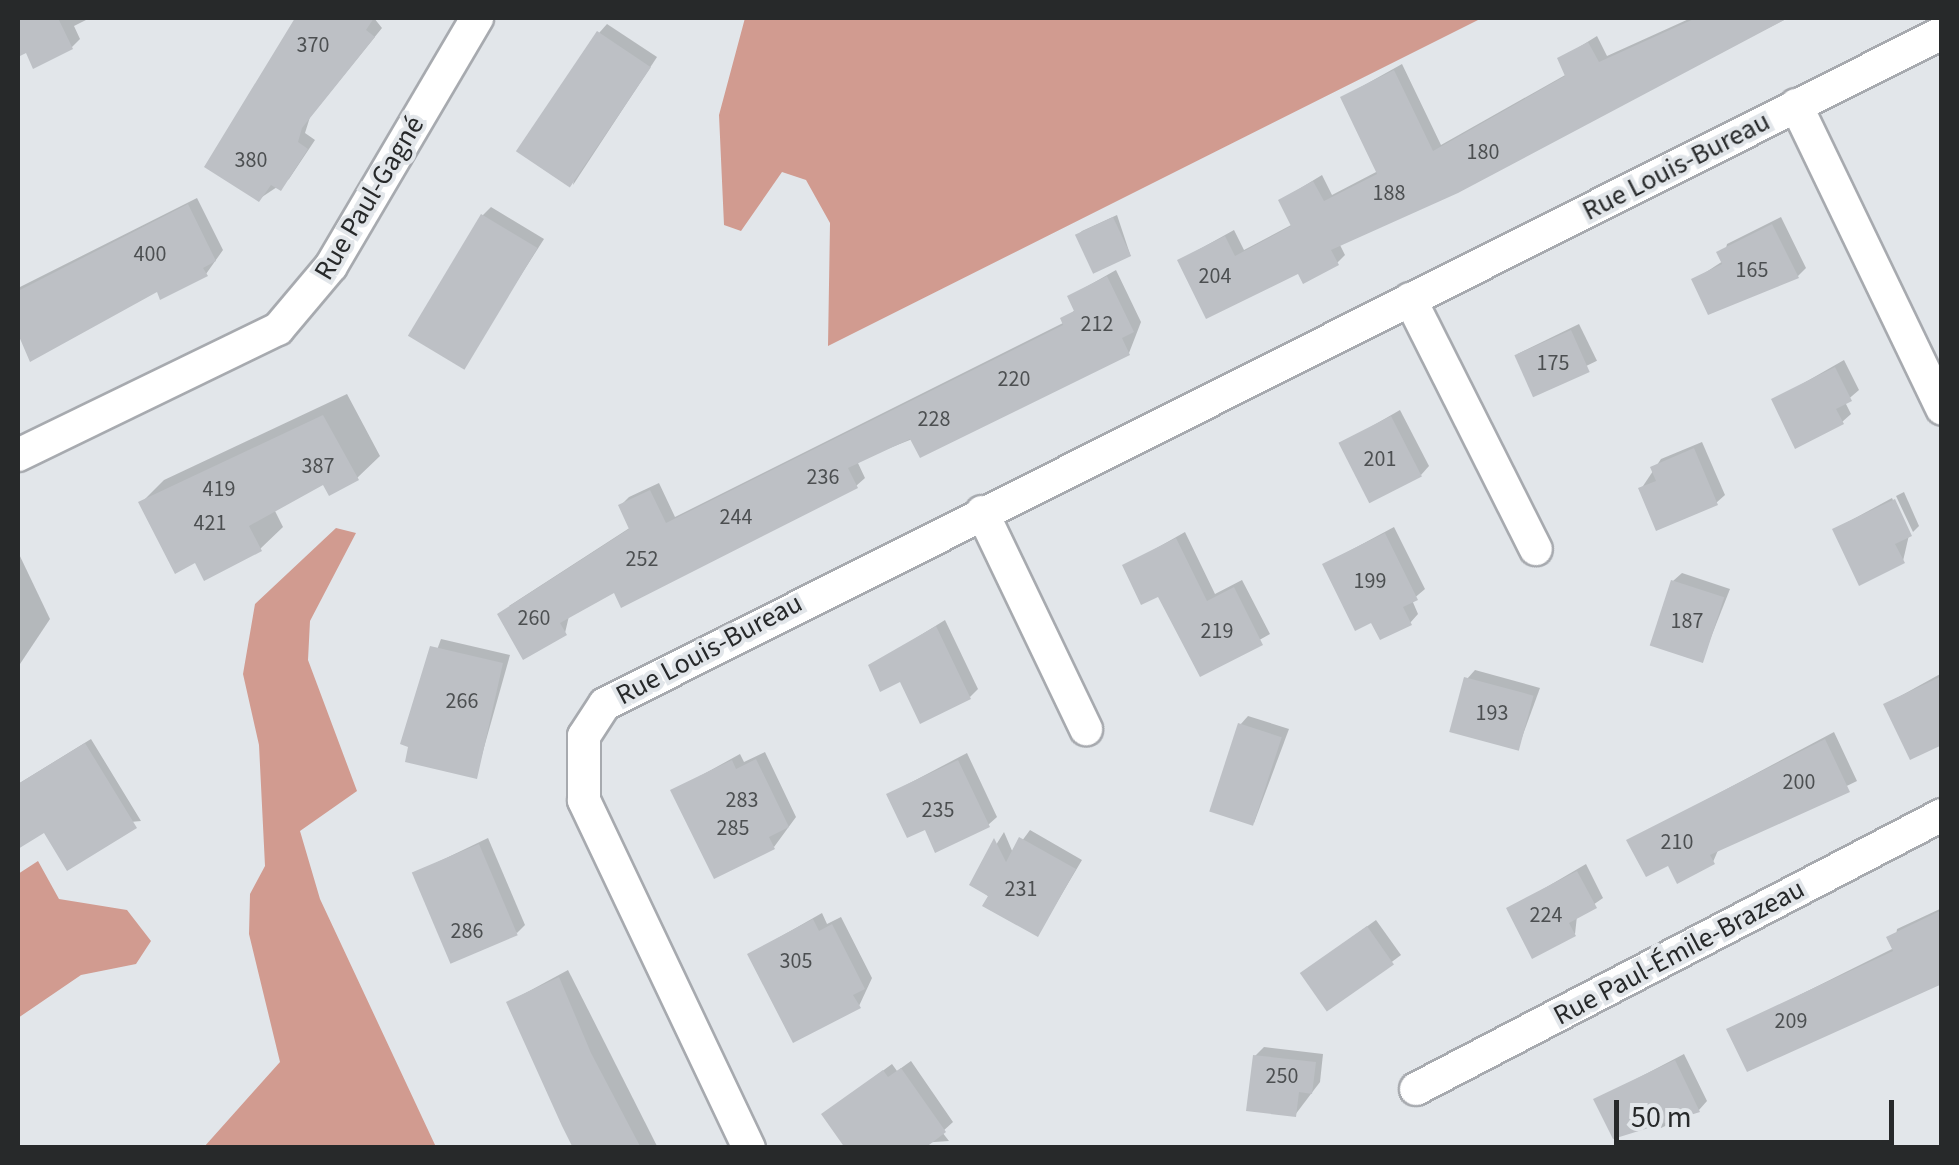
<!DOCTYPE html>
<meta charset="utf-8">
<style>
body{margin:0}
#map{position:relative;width:1959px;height:1165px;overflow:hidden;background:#e2e6ea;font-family:"Source Sans 3",sans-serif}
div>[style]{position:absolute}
.forest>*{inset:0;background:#d19b90}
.shadow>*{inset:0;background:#0003;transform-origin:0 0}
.building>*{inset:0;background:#bdc0c5;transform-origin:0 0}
.roads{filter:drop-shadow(2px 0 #a7aaaf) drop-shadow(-2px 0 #a7aaaf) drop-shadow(0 2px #a7aaaf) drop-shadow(0 -2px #a7aaaf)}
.minor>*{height:32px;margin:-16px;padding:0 16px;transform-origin:16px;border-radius:16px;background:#fff}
span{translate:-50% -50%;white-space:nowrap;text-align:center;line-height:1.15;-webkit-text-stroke:8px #e2e6ea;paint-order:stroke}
.number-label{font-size:22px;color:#4c4f51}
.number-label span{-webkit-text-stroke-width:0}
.street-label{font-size:28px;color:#27292a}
.frame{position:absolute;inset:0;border:20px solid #27292a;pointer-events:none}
.scale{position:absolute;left:1614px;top:1100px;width:280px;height:45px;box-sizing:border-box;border:5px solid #27292a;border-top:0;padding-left:12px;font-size:30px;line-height:35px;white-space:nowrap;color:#27292a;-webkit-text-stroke:8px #e2e6ea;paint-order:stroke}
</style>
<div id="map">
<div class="forest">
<i style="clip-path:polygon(745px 18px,1482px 18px,828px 346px,830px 223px,806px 180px,782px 172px,741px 231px,724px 225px,719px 115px)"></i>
<i style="clip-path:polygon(336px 528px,356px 533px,310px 621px,308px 660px,357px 791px,300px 831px,320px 899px,436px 1147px,204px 1147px,280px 1062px,249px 934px,250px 894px,265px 866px,259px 745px,243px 674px,255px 604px)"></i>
<i style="clip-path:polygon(38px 861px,59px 899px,127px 910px,151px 941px,136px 964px,81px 975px,18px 1018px,18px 874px)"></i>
</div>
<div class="shadow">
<i style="clip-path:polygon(18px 18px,90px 18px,74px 26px,80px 39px,72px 47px,18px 54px)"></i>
<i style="clip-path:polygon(299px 18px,374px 18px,382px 28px,310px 117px,305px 133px,315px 140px,289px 179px,259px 199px,207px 166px)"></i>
<i style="clip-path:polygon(1691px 18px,1788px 18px,1339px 243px,1345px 255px,1337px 263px,1299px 270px,1180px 260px,1234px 230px,1244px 250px,1293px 224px,1281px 200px,1322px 175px,1332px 195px,1378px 171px,1343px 97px,1402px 64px,1441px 145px,1567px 74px,1560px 59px,1597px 36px,1607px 56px)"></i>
<i style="clip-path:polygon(607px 24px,657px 57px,573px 185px,599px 33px)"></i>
<i style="clip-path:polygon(197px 198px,223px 250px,206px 274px,158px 289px,32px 358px,18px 328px,18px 288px)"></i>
<i style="clip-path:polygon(491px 207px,544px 239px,462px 367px,483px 215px)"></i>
<i style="clip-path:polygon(1117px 215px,1130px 254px,1078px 235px,1082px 231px)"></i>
<i style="clip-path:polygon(1781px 217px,1806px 268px,1798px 276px,1694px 280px,1723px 261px,1727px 244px)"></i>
<i style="clip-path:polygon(1116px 270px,1141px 322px,1129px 353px,857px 461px,865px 478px,856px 486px,615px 590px,569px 616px,565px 633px,509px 606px,631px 527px,621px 505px,629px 497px,659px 483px,675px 517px,1065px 322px,1076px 308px,1070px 296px)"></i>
<i style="left:1579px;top:324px;width:41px;height:69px;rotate:64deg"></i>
<i style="clip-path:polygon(1844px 360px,1859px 390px,1845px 402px,1851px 414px,1842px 422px,1774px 400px)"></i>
<i style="clip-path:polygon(347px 394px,380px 456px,357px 478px,324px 482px,274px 509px,283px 527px,260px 549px,196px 560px,141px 503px,164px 480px)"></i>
<i style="clip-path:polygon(1400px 410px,1429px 466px,1421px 475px,1341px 444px)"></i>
<i style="clip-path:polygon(1702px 442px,1725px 495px,1716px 503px,1641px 489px,1661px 459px)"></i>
<i style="clip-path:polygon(1904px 492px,1919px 526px,1913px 532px,1896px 496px)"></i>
<i style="clip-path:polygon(1892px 498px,1909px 535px,1903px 561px,1835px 529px)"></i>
<i style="clip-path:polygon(1394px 527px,1425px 589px,1412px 600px,1418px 614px,1410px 623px,1372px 620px,1325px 564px)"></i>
<i style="clip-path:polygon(1185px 532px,1215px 594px,1242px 580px,1270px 634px,1201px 673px,1160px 593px,1125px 566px)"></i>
<i style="clip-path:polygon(18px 552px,50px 619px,18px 667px)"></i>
<i style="clip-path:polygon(1682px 573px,1730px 589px,1702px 660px,1673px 581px)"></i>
<i style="clip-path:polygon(945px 620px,978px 689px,970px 697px,871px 666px)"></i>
<i style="clip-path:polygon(441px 639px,510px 655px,476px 776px,403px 743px)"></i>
<i style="clip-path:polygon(1475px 670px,1540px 688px,1518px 748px,1467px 679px)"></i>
<i style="clip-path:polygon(1942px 673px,1942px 742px,1886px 704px)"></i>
<i style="clip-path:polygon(1248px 716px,1289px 729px,1254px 823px,1240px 725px)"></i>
<i style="clip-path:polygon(1834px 732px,1857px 781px,1719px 848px,1713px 862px,1669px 863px,1629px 841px)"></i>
<i style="clip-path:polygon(91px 739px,141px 821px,45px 830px,18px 846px,18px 784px)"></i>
<i style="clip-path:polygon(765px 752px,796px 817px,774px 847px,673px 791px,740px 754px,744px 762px)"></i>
<i style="clip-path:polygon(967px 753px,997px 817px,988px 825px,926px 827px,889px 794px)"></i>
<i style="clip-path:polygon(1030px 830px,1082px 860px,1038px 934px,972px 884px,1004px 832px,1013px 853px)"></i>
<i style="clip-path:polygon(488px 838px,525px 925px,517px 933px,415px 873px)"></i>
<i style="clip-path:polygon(1586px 864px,1603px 898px,1577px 916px,1575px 934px,1509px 909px)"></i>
<i style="clip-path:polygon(1942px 908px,1942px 980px,1729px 1030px,1894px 948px,1897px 929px)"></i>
<i style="clip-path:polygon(822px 913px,827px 924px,841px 917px,872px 978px,859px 1006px,750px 954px)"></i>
<i style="clip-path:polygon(1376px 920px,1401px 955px,1329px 1009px,1312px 966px)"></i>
<i style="clip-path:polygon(568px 970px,658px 1148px,580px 1148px,509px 1002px)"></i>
<i style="clip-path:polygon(1264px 1047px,1323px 1054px,1320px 1082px,1295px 1115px,1255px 1056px)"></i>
<i style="clip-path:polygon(1684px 1054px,1707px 1101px,1699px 1110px,1661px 1128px,1656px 1116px,1596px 1100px)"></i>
<i style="clip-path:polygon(911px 1061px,953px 1122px,942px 1132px,949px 1141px,848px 1148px,824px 1114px,892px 1064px,897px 1071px)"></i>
</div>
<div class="building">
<i style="clip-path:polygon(18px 18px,58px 18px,73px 49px,33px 69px,26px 53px,18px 57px)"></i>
<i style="clip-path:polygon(295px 18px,374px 18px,366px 30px,375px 37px,302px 128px,298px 142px,308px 149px,281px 191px,271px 185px,259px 202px,204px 167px)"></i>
<i style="clip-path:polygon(1696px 18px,1788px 18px,1458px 193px,1331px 250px,1339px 265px,1303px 284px,1298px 274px,1206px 319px,1177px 260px,1225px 236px,1235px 256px,1291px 226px,1278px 200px,1313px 181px,1324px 201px,1377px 174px,1340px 97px,1394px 70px,1433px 151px,1565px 76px,1557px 58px,1588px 42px,1599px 62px)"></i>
<i style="left:597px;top:31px;width:65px;height:145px;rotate:34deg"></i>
<i style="clip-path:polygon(188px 204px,216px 261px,203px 268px,208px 276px,160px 300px,157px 292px,30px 362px,18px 334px,18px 291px)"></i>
<i style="left:481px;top:214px;width:66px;height:142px;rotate:31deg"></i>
<i style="left:1113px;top:217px;width:43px;height:42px;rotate:65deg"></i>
<i style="clip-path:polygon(1772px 224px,1799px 278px,1708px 315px,1691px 279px,1722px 264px,1716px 252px)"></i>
<i style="clip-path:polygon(1107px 276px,1134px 332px,1122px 338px,1130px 355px,920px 458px,910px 439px,848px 468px,858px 488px,621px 608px,614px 593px,560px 623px,567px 635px,523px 660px,497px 614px,629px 529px,618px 505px,650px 490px,666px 523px,1063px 325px,1060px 318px,1074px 311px,1067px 296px)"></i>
<i style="left:1571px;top:330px;width:46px;height:62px;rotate:66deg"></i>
<i style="clip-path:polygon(1835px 367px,1852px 401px,1836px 409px,1844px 424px,1795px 449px,1771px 399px)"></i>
<i style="clip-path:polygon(323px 415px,359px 480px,329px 496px,323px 485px,249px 526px,262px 551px,204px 581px,195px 563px,175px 574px,138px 502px)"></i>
<i style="left:1391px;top:416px;width:68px;height:59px;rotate:63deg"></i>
<i style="clip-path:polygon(1694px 448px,1718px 505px,1656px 531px,1638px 488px,1656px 481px,1650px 467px)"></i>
<i style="clip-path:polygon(1895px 499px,1912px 536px,1895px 544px,1905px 563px,1859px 586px,1832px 529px)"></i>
<i style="clip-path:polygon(1385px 533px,1418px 600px,1403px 607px,1412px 625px,1380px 640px,1371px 623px,1355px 631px,1322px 564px)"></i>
<i style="clip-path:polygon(1176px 538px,1207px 601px,1234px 587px,1263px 645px,1200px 677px,1158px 597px,1141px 605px,1122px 565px)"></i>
<i style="left:1671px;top:580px;width:56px;height:69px;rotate:18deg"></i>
<i style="clip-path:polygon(936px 626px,971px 699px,920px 724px,900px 682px,880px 692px,868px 665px)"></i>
<i style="clip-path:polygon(430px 646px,503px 663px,477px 779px,405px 762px,408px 747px,400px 744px)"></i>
<i style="clip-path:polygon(1942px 676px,1942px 745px,1910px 760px,1883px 704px)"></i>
<i style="left:1464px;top:677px;width:72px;height:57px;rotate:15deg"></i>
<i style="left:1238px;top:723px;width:46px;height:93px;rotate:18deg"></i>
<i style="clip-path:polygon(1825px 739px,1850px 792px,1710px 855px,1715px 864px,1677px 884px,1668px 866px,1646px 877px,1626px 840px)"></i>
<i style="clip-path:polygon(85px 743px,137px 828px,67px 871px,44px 833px,18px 849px,18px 784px)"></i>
<i style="clip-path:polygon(756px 759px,789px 827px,769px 837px,775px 849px,714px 879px,670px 790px,732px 760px,736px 769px)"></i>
<i style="clip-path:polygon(958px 760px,990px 827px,935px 853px,925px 830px,907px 838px,886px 794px)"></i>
<i style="clip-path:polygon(1019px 837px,1076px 869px,1038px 937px,982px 906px,988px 896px,969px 885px,994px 838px,1006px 862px)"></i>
<i style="left:479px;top:844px;width:99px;height:73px;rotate:67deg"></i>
<i style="clip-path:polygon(1577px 871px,1597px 908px,1569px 923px,1576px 936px,1532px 959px,1506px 908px)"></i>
<i style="clip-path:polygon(1942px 910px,1942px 984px,1747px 1072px,1726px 1029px,1893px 951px,1886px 937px)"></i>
<i style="clip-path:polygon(813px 919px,819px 931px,832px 924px,865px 989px,853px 995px,861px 1008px,793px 1043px,747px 954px)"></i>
<i style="left:1367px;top:926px;width:47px;height:82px;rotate:55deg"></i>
<i style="clip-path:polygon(559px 977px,591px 1053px,641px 1148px,573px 1148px,562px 1126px,506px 1002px)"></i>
<i style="clip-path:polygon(1253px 1055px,1316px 1062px,1312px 1094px,1299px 1092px,1296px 1117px,1246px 1111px)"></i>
<i style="clip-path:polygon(1675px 1060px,1700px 1112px,1613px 1139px,1593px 1099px)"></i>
<i style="clip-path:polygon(901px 1068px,946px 1132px,925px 1148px,845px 1148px,821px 1114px,883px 1070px,888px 1077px)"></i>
</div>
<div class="roads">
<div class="minor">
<i style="left:1796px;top:105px;width:337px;rotate:64.3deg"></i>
<i style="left:1410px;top:299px;width:280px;rotate:63.3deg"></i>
<i style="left:18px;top:455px;width:289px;rotate:-25.9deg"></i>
<i style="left:278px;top:329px;width:82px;rotate:-49.9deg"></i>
<i style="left:331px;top:266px;width:288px;rotate:-59.5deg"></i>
<i style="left:982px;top:512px;width:241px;rotate:64.4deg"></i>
<i style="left:1416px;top:1089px;width:593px;rotate:-27.52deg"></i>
<i style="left:749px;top:1148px;width:385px;rotate:-115.4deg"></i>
<i style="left:584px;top:800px;width:64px;rotate:-90deg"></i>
<i style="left:584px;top:736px;width:38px;rotate:-57deg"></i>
<i style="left:605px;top:704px;width:1496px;rotate:-26.65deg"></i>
</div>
</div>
<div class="number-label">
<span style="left:313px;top:46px">370</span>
<span style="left:1483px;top:153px">180</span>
<span style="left:251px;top:161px">380</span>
<span style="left:1389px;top:194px">188</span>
<span style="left:150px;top:255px">400</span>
<span style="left:1752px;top:271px">165</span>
<span style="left:1215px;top:277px">204</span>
<span style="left:1097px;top:325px">212</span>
<span style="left:1553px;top:364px">175</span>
<span style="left:1014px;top:380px">220</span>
<span style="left:934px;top:420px">228</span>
<span style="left:1380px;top:460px">201</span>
<span style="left:318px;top:467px">387</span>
<span style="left:823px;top:478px">236</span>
<span style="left:219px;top:490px">419</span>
<span style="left:736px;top:518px">244</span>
<span style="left:210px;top:524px">421</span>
<span style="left:642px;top:560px">252</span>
<span style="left:1370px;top:582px">199</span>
<span style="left:534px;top:619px">260</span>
<span style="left:1687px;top:622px">187</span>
<span style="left:1217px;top:632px">219</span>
<span style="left:462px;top:702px">266</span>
<span style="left:1492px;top:714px">193</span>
<span style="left:1799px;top:783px">200</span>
<span style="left:742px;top:801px">283</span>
<span style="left:938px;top:811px">235</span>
<span style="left:733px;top:829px">285</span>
<span style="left:1677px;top:843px">210</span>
<span style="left:1021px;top:890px">231</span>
<span style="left:1546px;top:916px">224</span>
<span style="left:467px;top:932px">286</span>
<span style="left:796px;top:962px">305</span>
<span style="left:1791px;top:1022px">209</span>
<span style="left:1282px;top:1077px">250</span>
</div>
<div class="street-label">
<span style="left:1676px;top:166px;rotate:-27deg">Rue Louis-Bureau</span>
<span style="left:369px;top:198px;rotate:-59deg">Rue Paul-Gagné</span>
<span style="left:709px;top:649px;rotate:-28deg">Rue Louis-Bureau</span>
<span style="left:1679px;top:952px;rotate:-28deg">Rue Paul-Émile-Brazeau</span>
</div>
<div class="frame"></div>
<div class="scale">50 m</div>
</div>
